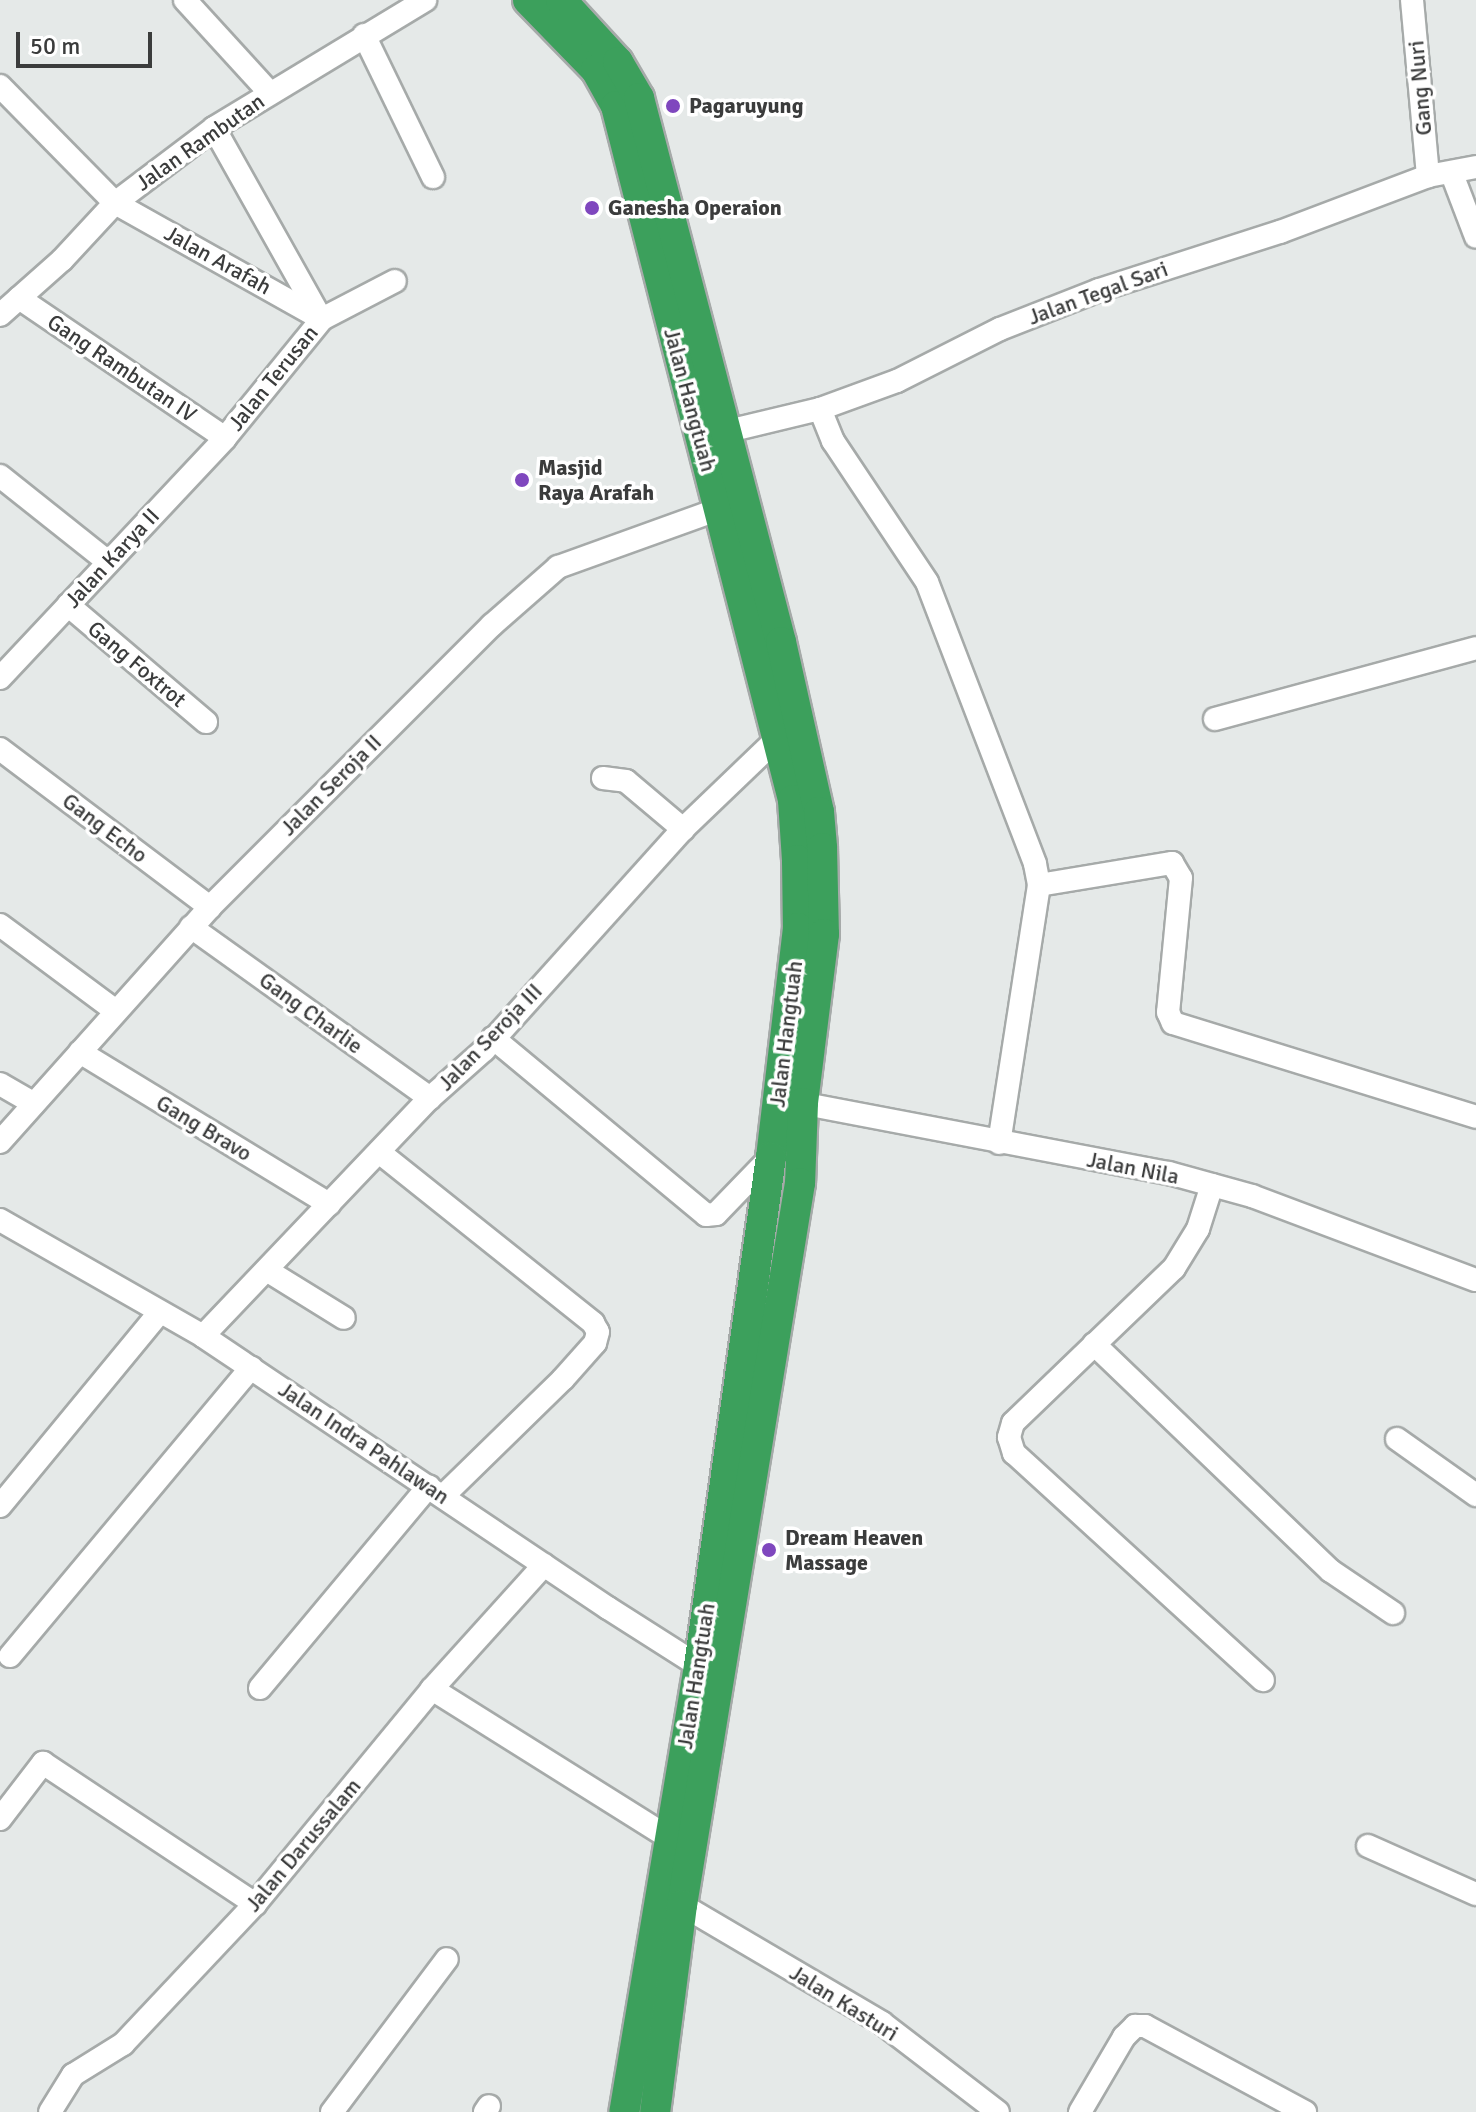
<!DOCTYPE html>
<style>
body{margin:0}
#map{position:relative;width:1476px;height:2112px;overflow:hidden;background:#e5e9e8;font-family:Signika,sans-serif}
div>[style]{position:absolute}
.roads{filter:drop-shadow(2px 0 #a6aaa9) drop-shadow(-2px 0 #a6aaa9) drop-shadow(0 2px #a6aaa9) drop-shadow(0 -2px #a6aaa9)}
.minor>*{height:22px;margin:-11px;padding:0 11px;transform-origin:11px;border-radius:11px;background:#fff}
.highway>*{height:30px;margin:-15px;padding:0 15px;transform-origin:15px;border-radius:15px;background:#3ca05c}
.dots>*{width:22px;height:22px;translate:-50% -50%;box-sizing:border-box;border:4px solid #fff;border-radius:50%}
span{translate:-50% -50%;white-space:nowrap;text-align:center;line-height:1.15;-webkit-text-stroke:7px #fff;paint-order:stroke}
.street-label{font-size:22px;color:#3b3c3c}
.poi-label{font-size:22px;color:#3b3c3c;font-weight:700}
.left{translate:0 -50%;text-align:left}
.scale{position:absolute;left:16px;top:32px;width:136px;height:36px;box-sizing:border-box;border:4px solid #3b3c3c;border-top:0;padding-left:10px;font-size:24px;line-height:28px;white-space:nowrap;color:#3b3c3c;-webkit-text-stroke:6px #fff;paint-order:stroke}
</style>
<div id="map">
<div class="roads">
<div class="minor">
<i style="left:185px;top:0;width:126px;rotate:47.6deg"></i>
<i style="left:1412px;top:0;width:177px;rotate:84.8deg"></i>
<i style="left:364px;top:35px;width:158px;rotate:64.1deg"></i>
<i style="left:0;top:86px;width:164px;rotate:45.5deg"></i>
<i style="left:115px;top:203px;width:237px;rotate:29.3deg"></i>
<i style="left:214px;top:128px;width:214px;rotate:60.7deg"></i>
<i style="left:1452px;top:174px;width:67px;rotate:69.1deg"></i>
<i style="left:19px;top:298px;width:249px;rotate:34.2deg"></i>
<i style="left:0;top:315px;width:83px;rotate:-41.6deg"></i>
<i style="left:62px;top:260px;width:78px;rotate:-47.1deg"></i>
<i style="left:115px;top:203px;width:124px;rotate:-37.1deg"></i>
<i style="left:214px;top:128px;width:247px;rotate:-31.2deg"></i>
<i style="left:820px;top:409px;width:35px;rotate:68deg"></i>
<i style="left:833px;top:441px;width:169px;rotate:56.3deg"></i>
<i style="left:927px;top:582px;width:302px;rotate:69deg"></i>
<i style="left:1035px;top:864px;width:21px;rotate:79deg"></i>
<i style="left:1039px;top:885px;width:261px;rotate:98.8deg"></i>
<i style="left:724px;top:432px;width:99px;rotate:-13.5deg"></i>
<i style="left:820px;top:409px;width:82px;rotate:-20deg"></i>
<i style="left:897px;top:381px;width:115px;rotate:-26.8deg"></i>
<i style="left:1000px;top:329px;width:106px;rotate:-21.5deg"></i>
<i style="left:1099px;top:290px;width:190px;rotate:-17.8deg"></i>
<i style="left:1280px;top:232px;width:158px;rotate:-20.7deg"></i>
<i style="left:1428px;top:176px;width:49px;rotate:-10.6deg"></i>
<i style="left:0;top:476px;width:138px;rotate:38.5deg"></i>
<i style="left:68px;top:605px;width:181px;rotate:40.3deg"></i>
<i style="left:0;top:678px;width:329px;rotate:-46.8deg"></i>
<i style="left:225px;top:438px;width:154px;rotate:-50.8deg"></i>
<i style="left:322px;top:319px;width:82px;rotate:-27.5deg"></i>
<i style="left:1215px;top:719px;width:270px;rotate:-15.2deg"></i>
<i style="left:0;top:749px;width:263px;rotate:37deg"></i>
<i style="left:603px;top:778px;width:23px;rotate:7deg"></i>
<i style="left:626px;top:781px;width:75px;rotate:40.1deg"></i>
<i style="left:1039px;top:885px;width:135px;rotate:-9.4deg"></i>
<i style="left:1172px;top:863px;width:17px;rotate:59deg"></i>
<i style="left:1181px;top:878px;width:135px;rotate:95.5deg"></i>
<i style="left:1168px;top:1012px;width:12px;rotate:66deg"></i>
<i style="left:1173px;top:1023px;width:317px;rotate:17.2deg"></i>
<i style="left:0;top:925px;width:144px;rotate:36.6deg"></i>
<i style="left:191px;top:927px;width:294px;rotate:35.6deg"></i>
<i style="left:493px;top:1038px;width:277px;rotate:39.7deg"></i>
<i style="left:706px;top:1215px;width:10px;rotate:-6deg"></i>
<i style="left:716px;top:1214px;width:79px;rotate:-46deg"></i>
<i style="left:80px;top:1052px;width:292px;rotate:31.4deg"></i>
<i style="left:0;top:1084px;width:39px;rotate:30deg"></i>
<i style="left:790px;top:1101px;width:386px;rotate:10.8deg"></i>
<i style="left:1169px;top:1173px;width:86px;rotate:15.5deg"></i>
<i style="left:1252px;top:1196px;width:239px;rotate:20.6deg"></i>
<i style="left:0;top:1142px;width:315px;rotate:-48.2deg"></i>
<i style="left:210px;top:907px;width:399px;rotate:-45deg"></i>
<i style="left:492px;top:625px;width:88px;rotate:-41.3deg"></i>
<i style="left:558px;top:567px;width:171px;rotate:-19.8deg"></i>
<i style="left:379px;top:1152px;width:274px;rotate:38.6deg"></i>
<i style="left:593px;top:1323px;width:10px;rotate:61deg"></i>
<i style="left:598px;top:1332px;width:11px;rotate:105deg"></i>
<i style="left:595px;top:1343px;width:48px;rotate:131.6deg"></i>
<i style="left:563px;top:1379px;width:168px;rotate:135.7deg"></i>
<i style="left:1212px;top:1185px;width:46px;rotate:107.7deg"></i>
<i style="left:1198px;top:1229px;width:46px;rotate:121.6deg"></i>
<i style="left:1174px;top:1268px;width:223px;rotate:136.1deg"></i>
<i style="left:1013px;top:1423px;width:15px;rotate:106deg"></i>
<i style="left:1009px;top:1437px;width:17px;rotate:73deg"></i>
<i style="left:1014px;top:1453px;width:337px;rotate:42.4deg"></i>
<i style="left:0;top:1220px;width:234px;rotate:29.7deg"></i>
<i style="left:203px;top:1336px;width:488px;rotate:33.9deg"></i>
<i style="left:608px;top:1608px;width:108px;rotate:32.5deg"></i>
<i style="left:699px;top:1666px;width:11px;rotate:5deg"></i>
<i style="left:268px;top:1271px;width:89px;rotate:31.7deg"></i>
<i style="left:203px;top:1336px;width:329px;rotate:-46.4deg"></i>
<i style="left:430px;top:1098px;width:72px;rotate:-41.6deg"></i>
<i style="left:484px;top:1050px;width:297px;rotate:-48deg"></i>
<i style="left:683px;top:829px;width:132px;rotate:-43.8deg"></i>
<i style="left:1094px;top:1344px;width:328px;rotate:43.8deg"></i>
<i style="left:1331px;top:1571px;width:75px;rotate:34.1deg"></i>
<i style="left:1397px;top:1439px;width:97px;rotate:35.3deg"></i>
<i style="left:0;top:1506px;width:251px;rotate:-50.5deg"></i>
<i style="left:10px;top:1656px;width:376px;rotate:-50.1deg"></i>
<i style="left:260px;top:1688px;width:263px;rotate:-50.1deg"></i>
<i style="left:432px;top:1689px;width:279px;rotate:32.1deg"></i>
<i style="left:0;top:1819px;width:71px;rotate:-52.5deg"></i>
<i style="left:43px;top:1763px;width:255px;rotate:33.6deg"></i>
<i style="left:1368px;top:1846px;width:118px;rotate:24deg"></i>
<i style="left:682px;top:1905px;width:232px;rotate:30.5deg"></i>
<i style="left:882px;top:2023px;width:146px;rotate:37.5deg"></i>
<i style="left:50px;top:2112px;width:44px;rotate:-58.1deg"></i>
<i style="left:73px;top:2075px;width:59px;rotate:-31.8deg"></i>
<i style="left:123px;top:2044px;width:192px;rotate:-46.7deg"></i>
<i style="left:255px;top:1904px;width:278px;rotate:-50.5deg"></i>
<i style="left:432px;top:1689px;width:167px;rotate:-47.9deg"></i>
<i style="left:332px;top:2112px;width:191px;rotate:-53.1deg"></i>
<i style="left:485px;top:2112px;width:7px;rotate:-56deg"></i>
<i style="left:1080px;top:2112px;width:87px;rotate:-59.6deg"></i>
<i style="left:1124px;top:2037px;width:16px;rotate:-45deg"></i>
<i style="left:1135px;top:2026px;width:10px"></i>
<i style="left:1145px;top:2026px;width:182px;rotate:28.3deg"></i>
</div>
<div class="highway">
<i style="left:528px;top:0;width:98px;rotate:45.8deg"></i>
<i style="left:596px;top:70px;width:41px;rotate:60.9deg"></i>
<i style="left:616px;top:106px;width:716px;rotate:75.69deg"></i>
<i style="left:793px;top:800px;width:60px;rotate:86.2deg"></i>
<i style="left:797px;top:860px;width:68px;rotate:89.2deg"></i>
<i style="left:798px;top:928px;width:231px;rotate:96.7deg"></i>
<i style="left:771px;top:1157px;width:514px;rotate:98.05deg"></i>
<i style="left:699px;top:1666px;width:452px;rotate:99.5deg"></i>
<i style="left:561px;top:0;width:84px;rotate:47.4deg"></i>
<i style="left:618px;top:62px;width:42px;rotate:59.7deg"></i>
<i style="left:639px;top:98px;width:562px;rotate:75.37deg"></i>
<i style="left:781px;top:642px;width:174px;rotate:77.4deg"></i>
<i style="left:819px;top:812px;width:36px;rotate:85deg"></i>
<i style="left:822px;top:848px;width:86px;rotate:88.7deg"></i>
<i style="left:824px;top:934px;width:170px;rotate:97.1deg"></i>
<i style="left:803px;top:1103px;width:80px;rotate:92.1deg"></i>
<i style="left:800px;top:1183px;width:732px;rotate:99.28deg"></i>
<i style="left:682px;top:1905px;width:209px;rotate:97.4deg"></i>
</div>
</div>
<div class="dots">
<i style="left:673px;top:106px;background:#7f47be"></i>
<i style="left:592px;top:208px;background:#7f47be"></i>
<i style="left:522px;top:480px;background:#7f47be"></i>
<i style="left:769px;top:1550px;background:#7f47be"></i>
</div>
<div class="street-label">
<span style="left:1420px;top:88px;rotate:-95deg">Gang Nuri</span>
<span style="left:200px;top:142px;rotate:-35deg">Jalan Rambutan</span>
<span style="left:218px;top:260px;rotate:29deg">Jalan Arafah</span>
<span style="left:1098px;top:293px;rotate:-20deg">Jalan Tegal Sari</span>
<span style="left:122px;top:368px;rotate:34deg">Gang Rambutan IV</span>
<span style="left:273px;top:378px;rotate:-51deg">Jalan Terusan</span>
<span style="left:690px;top:400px;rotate:75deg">Jalan Hangtuah</span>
<span style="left:112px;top:558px;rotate:-47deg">Jalan Karya II</span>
<span style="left:137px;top:664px;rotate:40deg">Gang Foxtrot</span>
<span style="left:331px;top:785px;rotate:-45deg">Jalan Seroja II</span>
<span style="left:105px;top:828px;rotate:37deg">Gang Echo</span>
<span style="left:311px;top:1013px;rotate:36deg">Gang Charlie</span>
<span style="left:786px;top:1034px;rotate:-83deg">Jalan Hangtuah</span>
<span style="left:490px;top:1037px;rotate:-46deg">Jalan Seroja III</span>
<span style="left:204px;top:1128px;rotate:31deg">Gang Bravo</span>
<span style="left:1133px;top:1168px;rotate:11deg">Jalan Nila</span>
<span style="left:364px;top:1443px;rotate:34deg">Jalan Indra Pahlawan</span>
<span style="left:696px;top:1676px;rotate:-81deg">Jalan Hangtuah</span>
<span style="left:303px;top:1845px;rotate:-50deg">Jalan Darussalam</span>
<span style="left:844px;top:2003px;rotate:32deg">Jalan Kasturi</span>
</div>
<div class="poi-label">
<span class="left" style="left:689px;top:106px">Pagaruyung</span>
<span class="left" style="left:608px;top:208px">Ganesha Operaion</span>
<span class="left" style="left:538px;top:480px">Masjid<br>Raya Arafah</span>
<span class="left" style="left:785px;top:1550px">Dream Heaven<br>Massage</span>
</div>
<div class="scale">50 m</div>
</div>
